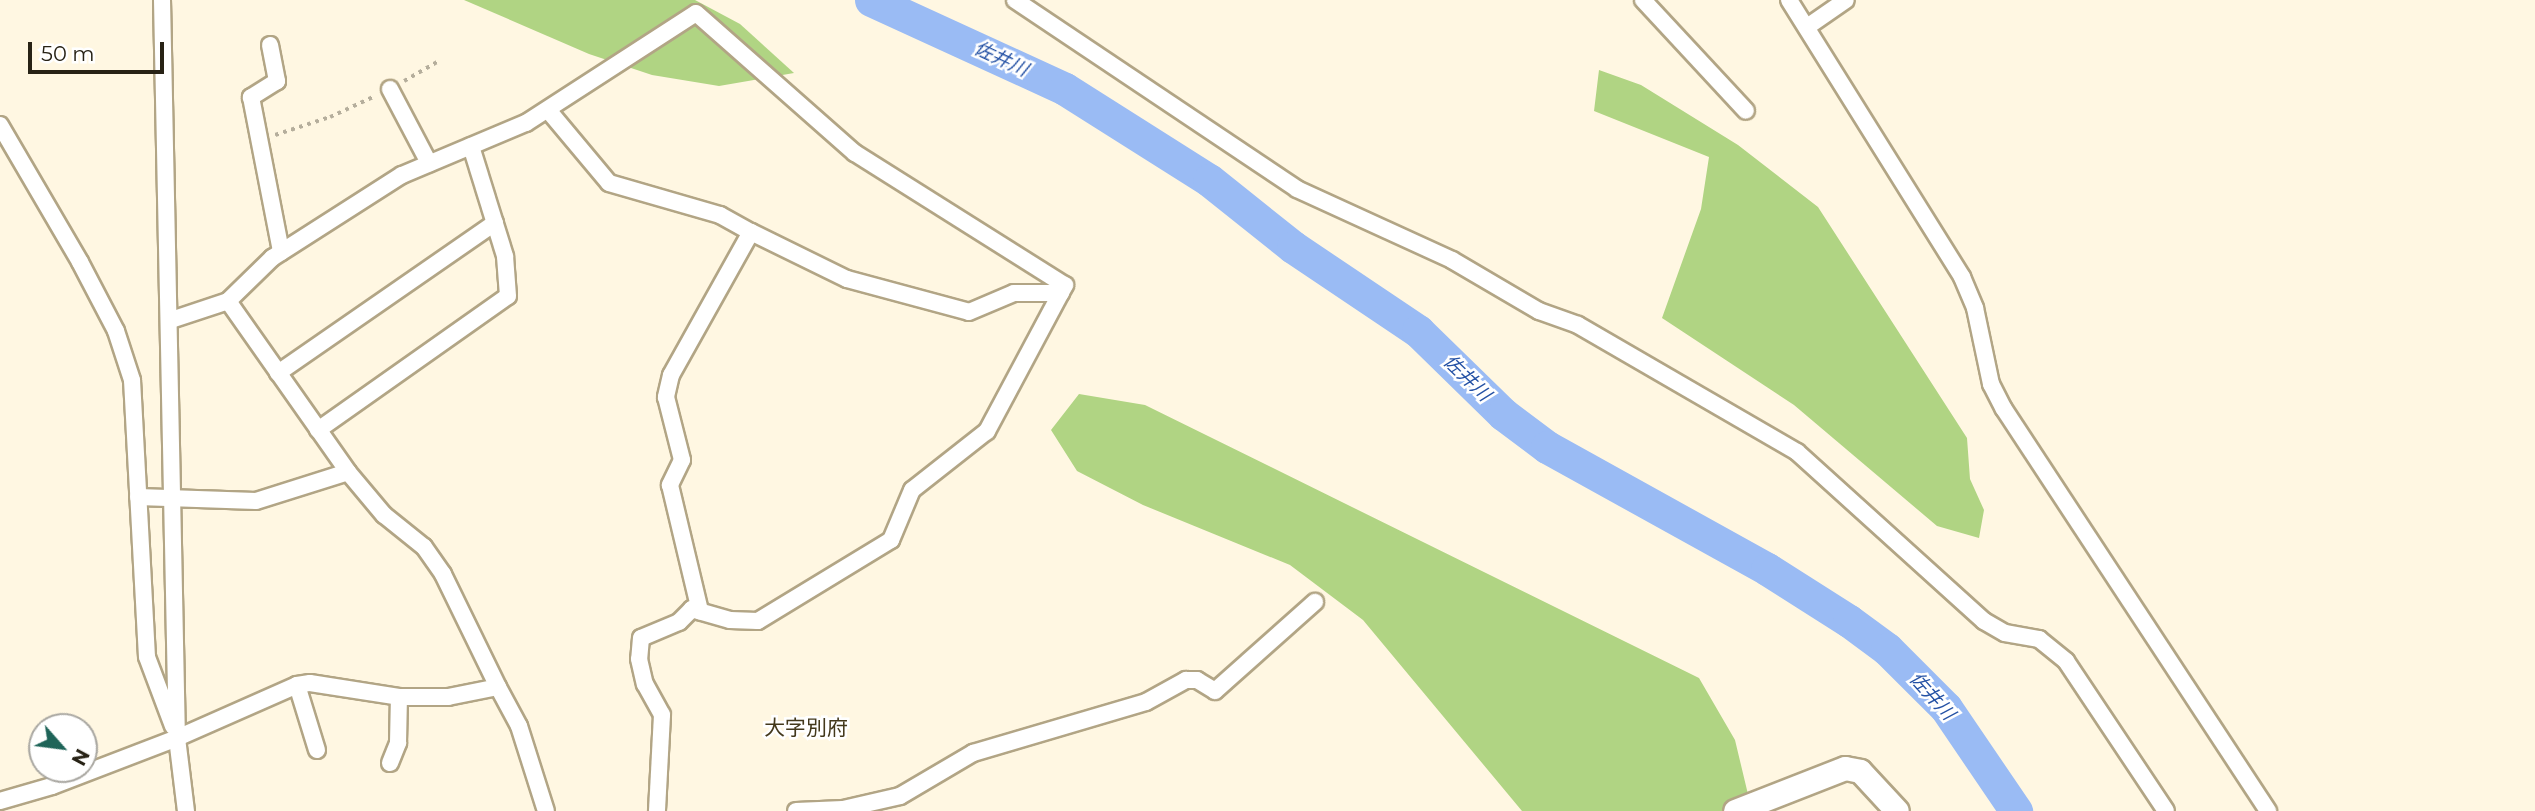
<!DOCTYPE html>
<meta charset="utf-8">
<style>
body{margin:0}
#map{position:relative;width:2535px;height:811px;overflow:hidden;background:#fff7e2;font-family:Montserrat,"Noto Sans JP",sans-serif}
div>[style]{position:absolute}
.forest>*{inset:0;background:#b0d483}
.river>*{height:33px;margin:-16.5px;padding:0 16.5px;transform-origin:16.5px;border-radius:16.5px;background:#9abbf4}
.path>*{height:3.5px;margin-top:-1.75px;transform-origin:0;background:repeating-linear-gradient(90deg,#b5ae9c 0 3.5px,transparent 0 8.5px)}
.roads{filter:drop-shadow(2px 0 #b2a585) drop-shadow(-2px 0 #b2a585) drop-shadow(0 2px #b2a585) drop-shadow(0 -2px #b2a585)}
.street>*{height:16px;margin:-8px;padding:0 8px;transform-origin:8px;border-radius:8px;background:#fff}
.secondary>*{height:23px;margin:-11.5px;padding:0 11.5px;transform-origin:11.5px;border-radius:11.5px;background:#fff}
span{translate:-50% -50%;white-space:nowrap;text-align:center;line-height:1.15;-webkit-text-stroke:5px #fff;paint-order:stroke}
.water-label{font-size:19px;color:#2552a5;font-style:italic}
.quarter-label{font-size:21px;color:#43381b}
.north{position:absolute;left:28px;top:713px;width:70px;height:70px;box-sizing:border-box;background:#fff;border:2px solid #a9a7a1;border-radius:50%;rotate:118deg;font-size:19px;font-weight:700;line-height:28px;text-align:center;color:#272215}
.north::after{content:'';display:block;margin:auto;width:24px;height:32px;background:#1e6458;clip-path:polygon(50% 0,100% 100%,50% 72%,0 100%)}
.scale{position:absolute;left:28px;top:42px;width:136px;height:32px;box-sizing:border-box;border:4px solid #272215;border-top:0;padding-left:9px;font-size:21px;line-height:24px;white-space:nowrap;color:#272215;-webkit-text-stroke:5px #fff;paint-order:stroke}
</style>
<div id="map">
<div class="forest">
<i style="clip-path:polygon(464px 0,695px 0,740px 24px,794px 73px,719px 86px,652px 75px,589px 54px)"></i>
<i style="clip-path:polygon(1599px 70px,1641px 85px,1738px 145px,1818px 207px,1967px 438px,1970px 479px,1984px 510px,1979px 538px,1937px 526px,1794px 405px,1662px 318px,1701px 209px,1709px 157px,1594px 111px)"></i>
<i style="clip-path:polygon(1079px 394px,1145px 405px,1699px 678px,1735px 740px,1752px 811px,1522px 811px,1363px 620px,1290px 565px,1143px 505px,1077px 471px,1051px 430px)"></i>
</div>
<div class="river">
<i style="left:871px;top:0;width:213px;rotate:24.6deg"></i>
<i style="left:1065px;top:89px;width:170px;rotate:32.3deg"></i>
<i style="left:1209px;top:180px;width:107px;rotate:38.6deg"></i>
<i style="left:1293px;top:247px;width:151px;rotate:33.9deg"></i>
<i style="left:1418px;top:331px;width:119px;rotate:44.3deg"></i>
<i style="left:1503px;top:414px;width:55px;rotate:36.9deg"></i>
<i style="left:1547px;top:447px;width:252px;rotate:29deg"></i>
<i style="left:1767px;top:569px;width:97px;rotate:32.4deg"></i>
<i style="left:1849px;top:621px;width:47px;rotate:36.4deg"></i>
<i style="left:1887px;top:649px;width:83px;rotate:45deg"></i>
<i style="left:1946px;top:708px;width:125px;rotate:55.8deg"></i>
</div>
<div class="path">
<i style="left:404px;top:81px;width:38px;rotate:-30deg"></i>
<i style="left:275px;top:135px;width:58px;rotate:-18.1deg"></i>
<i style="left:330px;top:117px;width:50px;rotate:-25deg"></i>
</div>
<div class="roads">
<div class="street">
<i style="left:162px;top:0;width:738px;rotate:88.84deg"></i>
<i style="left:177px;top:738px;width:74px;rotate:83deg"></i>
<i style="left:1015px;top:0;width:339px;rotate:33.8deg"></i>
<i style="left:1297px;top:189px;width:170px;rotate:24.6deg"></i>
<i style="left:1452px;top:260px;width:101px;rotate:30.4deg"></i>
<i style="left:1539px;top:311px;width:41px;rotate:19.7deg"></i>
<i style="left:1578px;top:325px;width:253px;rotate:30.1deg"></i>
<i style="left:1797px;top:452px;width:252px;rotate:42.1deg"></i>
<i style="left:1984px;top:621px;width:24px;rotate:30deg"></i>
<i style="left:2005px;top:633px;width:35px;rotate:10deg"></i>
<i style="left:2039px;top:639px;width:35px;rotate:39deg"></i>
<i style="left:2066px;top:661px;width:180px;rotate:56.3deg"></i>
<i style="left:1643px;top:0;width:151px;rotate:47.1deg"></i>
<i style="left:1789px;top:0;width:327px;rotate:58deg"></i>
<i style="left:1962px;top:277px;width:34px;rotate:67deg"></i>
<i style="left:1975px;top:308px;width:78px;rotate:78.1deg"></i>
<i style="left:1991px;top:384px;width:28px;rotate:63deg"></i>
<i style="left:2004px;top:409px;width:481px;rotate:56.7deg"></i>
<i style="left:1807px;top:27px;width:47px;rotate:-34.7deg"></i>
<i style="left:270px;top:45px;width:37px;rotate:79deg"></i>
<i style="left:277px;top:81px;width:31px;rotate:148deg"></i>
<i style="left:251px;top:97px;width:158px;rotate:79deg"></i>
<i style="left:390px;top:89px;width:84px;rotate:62.2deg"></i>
<i style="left:548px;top:110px;width:95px;rotate:50.1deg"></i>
<i style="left:609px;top:183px;width:116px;rotate:16.1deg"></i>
<i style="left:720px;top:215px;width:35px;rotate:29deg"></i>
<i style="left:751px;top:232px;width:164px;rotate:119.2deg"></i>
<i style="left:671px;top:375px;width:23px;rotate:103deg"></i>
<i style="left:666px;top:397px;width:65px;rotate:75.7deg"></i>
<i style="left:682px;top:460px;width:28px;rotate:116deg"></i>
<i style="left:670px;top:485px;width:130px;rotate:76.6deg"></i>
<i style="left:0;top:125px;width:159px;rotate:59.7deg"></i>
<i style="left:80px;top:262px;width:78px;rotate:62.4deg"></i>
<i style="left:116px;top:331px;width:52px;rotate:71.9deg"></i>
<i style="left:132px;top:380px;width:277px;rotate:86.9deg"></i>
<i style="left:147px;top:657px;width:74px;rotate:69.4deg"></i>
<i style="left:751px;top:232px;width:107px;rotate:26.1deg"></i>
<i style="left:847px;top:279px;width:126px;rotate:15.1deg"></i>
<i style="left:969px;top:312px;width:49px;rotate:-22.9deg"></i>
<i style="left:1014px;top:293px;width:47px"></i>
<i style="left:228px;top:301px;width:209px;rotate:54.9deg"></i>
<i style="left:171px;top:320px;width:60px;rotate:-18.4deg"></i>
<i style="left:228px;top:301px;width:62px;rotate:-44.3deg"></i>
<i style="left:272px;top:258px;width:154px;rotate:-32.6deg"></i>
<i style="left:402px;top:175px;width:134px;rotate:-22.8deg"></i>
<i style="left:526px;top:123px;width:202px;rotate:-32.9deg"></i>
<i style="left:696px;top:13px;width:212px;rotate:41.4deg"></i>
<i style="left:855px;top:153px;width:248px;rotate:32.2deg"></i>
<i style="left:1065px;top:285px;width:166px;rotate:118.1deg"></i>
<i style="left:987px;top:431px;width:95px;rotate:141.8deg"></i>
<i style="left:912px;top:490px;width:54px;rotate:112.8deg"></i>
<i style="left:891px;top:540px;width:156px;rotate:148.7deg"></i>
<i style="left:758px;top:621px;width:28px;rotate:-178deg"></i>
<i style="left:730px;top:620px;width:40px;rotate:-164deg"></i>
<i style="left:692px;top:609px;width:18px;rotate:135deg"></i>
<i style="left:679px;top:622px;width:41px;rotate:157.2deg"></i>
<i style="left:641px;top:638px;width:21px;rotate:95deg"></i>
<i style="left:639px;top:659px;width:26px;rotate:77deg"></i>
<i style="left:645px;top:684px;width:35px;rotate:61deg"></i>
<i style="left:662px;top:715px;width:96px;rotate:93deg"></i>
<i style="left:278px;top:373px;width:264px;rotate:-34.7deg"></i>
<i style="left:318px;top:430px;width:232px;rotate:-35.2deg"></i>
<i style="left:508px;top:296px;width:40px;rotate:-94.3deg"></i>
<i style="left:505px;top:256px;width:115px;rotate:-107.2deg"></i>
<i style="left:297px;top:685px;width:68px;rotate:72.9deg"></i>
<i style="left:498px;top:687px;width:44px;rotate:61.7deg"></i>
<i style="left:519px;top:726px;width:89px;rotate:72.4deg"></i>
<i style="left:390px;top:763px;width:22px;rotate:-68deg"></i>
<i style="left:398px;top:743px;width:46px;rotate:-88.8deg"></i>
<i style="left:0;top:801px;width:54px;rotate:-16.1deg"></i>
<i style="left:52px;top:786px;width:134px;rotate:-21deg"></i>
<i style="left:177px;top:738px;width:131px;rotate:-23.8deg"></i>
<i style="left:297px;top:685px;width:13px;rotate:-9deg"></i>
<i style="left:310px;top:683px;width:90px;rotate:8.9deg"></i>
<i style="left:399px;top:697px;width:49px"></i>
<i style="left:448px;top:697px;width:51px;rotate:-11.3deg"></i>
<i style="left:498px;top:687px;width:126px;rotate:-116deg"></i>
<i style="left:443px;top:574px;width:33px;rotate:-125deg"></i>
<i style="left:424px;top:547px;width:51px;rotate:-141.3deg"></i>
<i style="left:384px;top:515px;width:56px;rotate:-129.9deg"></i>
<i style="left:348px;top:472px;width:96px;rotate:162.5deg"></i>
<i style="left:256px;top:501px;width:118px;rotate:-178.1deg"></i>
<i style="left:796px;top:811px;width:47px;rotate:-2.4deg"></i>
<i style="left:843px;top:809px;width:58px;rotate:-12.8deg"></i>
<i style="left:900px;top:796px;width:85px;rotate:-30.5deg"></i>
<i style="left:973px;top:753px;width:180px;rotate:-16.4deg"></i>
<i style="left:1146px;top:702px;width:46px;rotate:-28.8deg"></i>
<i style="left:1186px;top:680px;width:11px"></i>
<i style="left:1197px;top:680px;width:21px;rotate:31deg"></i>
<i style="left:1215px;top:691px;width:134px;rotate:-41.7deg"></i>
</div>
<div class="secondary">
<i style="left:1735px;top:811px;width:118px;rotate:-21.4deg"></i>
<i style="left:1845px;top:768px;width:15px;rotate:11deg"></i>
<i style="left:1860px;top:771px;width:54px;rotate:47.2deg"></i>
</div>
</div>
<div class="water-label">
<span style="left:1001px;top:59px;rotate:25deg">佐井川</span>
<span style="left:1467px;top:378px;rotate:44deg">佐井川</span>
<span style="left:1932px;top:696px;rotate:48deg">佐井川</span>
</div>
<div class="quarter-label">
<span style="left:806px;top:728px">大字別府</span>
</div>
<div class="north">N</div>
<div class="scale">50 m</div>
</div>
